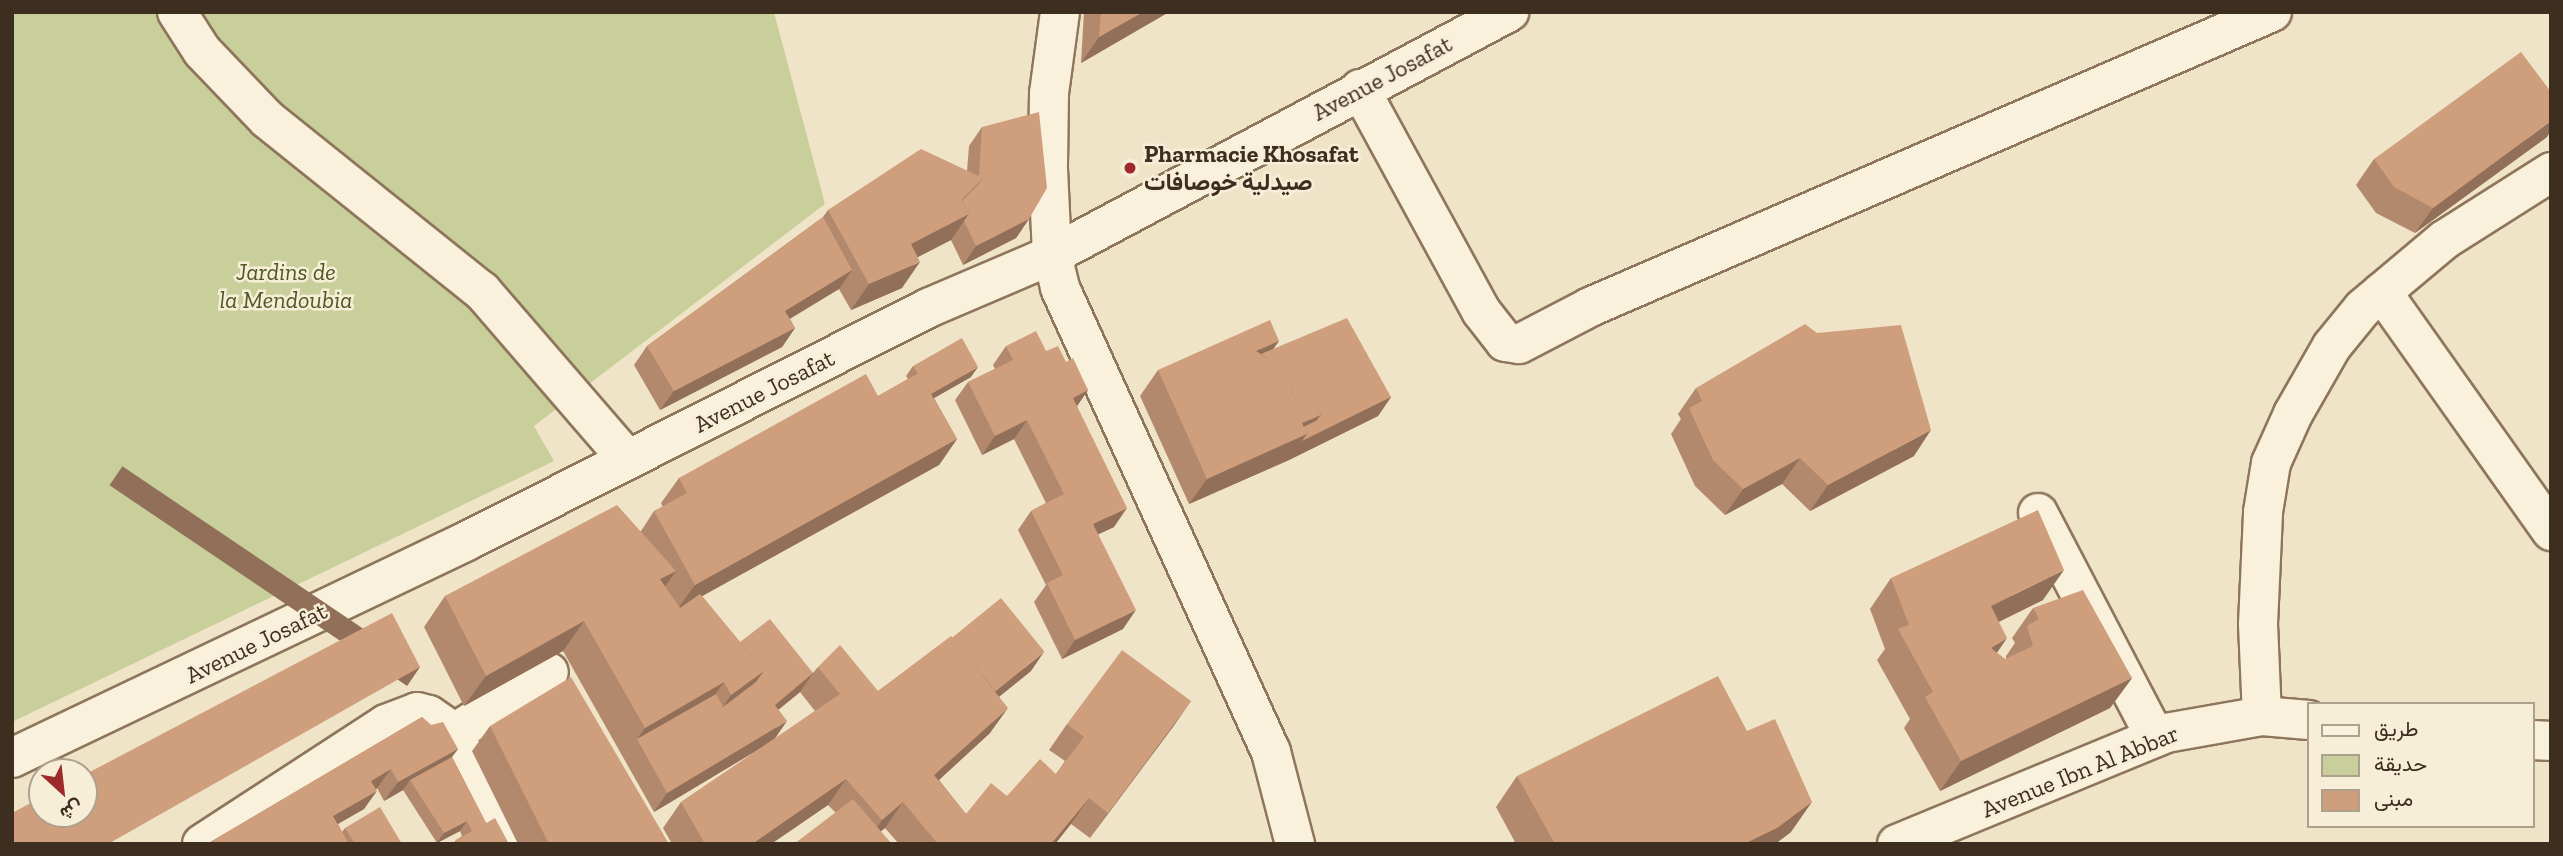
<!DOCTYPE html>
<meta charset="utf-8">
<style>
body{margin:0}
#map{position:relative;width:2563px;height:856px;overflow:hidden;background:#f0e4c8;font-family:"Zilla Slab",Vazirmatn,serif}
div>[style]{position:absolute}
.green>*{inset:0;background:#c9cf9b}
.roads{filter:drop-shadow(2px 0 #8d765c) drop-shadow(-2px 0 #8d765c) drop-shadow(0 2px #8d765c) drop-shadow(0 -2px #8d765c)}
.minor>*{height:38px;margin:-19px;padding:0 19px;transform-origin:19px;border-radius:19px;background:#faf1dc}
.wall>*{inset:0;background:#b2896c}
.shaded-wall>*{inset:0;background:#916f58;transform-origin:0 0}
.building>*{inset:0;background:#cf9f7d;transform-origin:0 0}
.dots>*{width:19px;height:19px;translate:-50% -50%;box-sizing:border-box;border:4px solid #f7eed8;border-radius:50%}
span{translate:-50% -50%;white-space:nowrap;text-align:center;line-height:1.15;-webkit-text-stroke:5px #f7eed8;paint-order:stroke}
.street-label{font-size:24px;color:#3d2e20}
.poi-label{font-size:24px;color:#3d2e20;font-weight:700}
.left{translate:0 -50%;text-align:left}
.park-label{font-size:24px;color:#4d5a26;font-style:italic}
.frame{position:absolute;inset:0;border:14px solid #3d2e20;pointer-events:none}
.legend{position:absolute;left:2307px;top:702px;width:228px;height:126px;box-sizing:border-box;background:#f7eed8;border:2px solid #ada18e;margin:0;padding:9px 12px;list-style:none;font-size:21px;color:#3d2e20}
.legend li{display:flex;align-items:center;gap:14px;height:35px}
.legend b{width:35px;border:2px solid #ada18e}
.north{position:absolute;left:28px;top:758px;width:70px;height:70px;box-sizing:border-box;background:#f7eed8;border:2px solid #ada18e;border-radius:50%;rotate:153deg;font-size:19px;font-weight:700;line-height:28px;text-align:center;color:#3d2e20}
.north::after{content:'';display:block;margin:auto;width:24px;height:32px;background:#9e2a2b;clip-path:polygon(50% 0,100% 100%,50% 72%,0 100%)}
</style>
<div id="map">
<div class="green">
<i style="clip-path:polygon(12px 12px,774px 12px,825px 204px,534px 426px,554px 461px,12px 722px)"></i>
</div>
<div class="roads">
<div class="minor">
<i style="left:177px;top:12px;width:46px;rotate:57.3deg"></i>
<i style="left:202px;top:51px;width:94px;rotate:46.3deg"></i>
<i style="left:267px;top:119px;width:275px;rotate:38.7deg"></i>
<i style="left:482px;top:291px;width:223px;rotate:49.2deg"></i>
<i style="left:1060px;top:12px;width:82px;rotate:97.7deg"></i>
<i style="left:1049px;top:93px;width:76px;rotate:90.8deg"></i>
<i style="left:1048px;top:169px;width:86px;rotate:87.3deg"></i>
<i style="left:1052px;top:255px;width:34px;rotate:76deg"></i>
<i style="left:1060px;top:288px;width:510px;rotate:65.55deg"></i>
<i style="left:1271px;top:752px;width:95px;rotate:75.4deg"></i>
<i style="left:1360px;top:89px;width:253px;rotate:61.4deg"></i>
<i style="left:1481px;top:311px;width:39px;rotate:52deg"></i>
<i style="left:1505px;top:342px;width:14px;rotate:8deg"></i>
<i style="left:1519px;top:344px;width:80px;rotate:-27.5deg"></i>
<i style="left:1590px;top:307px;width:743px;rotate:-23.39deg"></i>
<i style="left:2382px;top:292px;width:293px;rotate:54.7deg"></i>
<i style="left:2038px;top:513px;width:253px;rotate:62.4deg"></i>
<i style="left:2262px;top:716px;width:92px;rotate:-92.5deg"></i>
<i style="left:2258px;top:624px;width:112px;rotate:-87.4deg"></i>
<i style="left:2263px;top:512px;width:50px;rotate:-80.7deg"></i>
<i style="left:2271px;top:463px;width:54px;rotate:-65.8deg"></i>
<i style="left:2293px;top:414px;width:78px;rotate:-60.2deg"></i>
<i style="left:2332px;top:346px;width:49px;rotate:-50.8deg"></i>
<i style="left:2363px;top:308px;width:106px;rotate:-40deg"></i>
<i style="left:2444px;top:240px;width:127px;rotate:-32.4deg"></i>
<i style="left:453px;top:734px;width:114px;rotate:-32.9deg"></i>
<i style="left:2533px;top:740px;width:18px;rotate:3deg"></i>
<i style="left:12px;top:758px;width:504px;rotate:-25.5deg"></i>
<i style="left:467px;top:541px;width:517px;rotate:-26.81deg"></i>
<i style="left:928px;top:308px;width:135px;rotate:-23.1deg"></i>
<i style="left:1052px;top:255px;width:518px;rotate:-28deg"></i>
<i style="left:202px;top:844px;width:220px;rotate:-33.1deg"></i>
<i style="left:386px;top:724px;width:33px;rotate:-21deg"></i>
<i style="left:417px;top:712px;width:12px;rotate:14deg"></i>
<i style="left:429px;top:715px;width:29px;rotate:35deg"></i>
<i style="left:453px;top:732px;width:125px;rotate:63.8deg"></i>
<i style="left:1897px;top:844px;width:291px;rotate:-22.4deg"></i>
<i style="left:2166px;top:733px;width:97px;rotate:-10deg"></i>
<i style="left:2262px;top:716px;width:47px;rotate:4.9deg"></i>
</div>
</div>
<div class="wall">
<i style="clip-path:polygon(1084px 12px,1169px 12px,1081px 63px)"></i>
<i style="clip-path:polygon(982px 127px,1029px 219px,1016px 238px,963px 265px,951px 240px,917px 257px,902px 288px,851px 310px,839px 289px,790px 319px,795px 328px,782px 347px,660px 410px,634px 365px,647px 346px,823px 217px,828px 210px,967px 171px,969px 146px)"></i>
<i style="clip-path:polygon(2547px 137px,2415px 233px,2376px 213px,2356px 185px,2374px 159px)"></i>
<i style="clip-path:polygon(1279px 341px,1273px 349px,1391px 397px,1378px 416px,1289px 460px,1189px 504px,1140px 396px,1158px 370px)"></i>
<i style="clip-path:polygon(1006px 346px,1046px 351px,1066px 362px,1088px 390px,1077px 406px,1114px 527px,1098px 534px,1123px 629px,1062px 659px,1034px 602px,1046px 585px,1018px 530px,1031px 511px,1046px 503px,1014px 439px,982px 455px,955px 400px,968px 382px,995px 369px,993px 365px)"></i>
<i style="clip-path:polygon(evenodd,913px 366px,971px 377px,934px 398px,957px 439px,939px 465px,702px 596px,740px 642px,813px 673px,818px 667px,878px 691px,952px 638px,1031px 671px,999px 697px,990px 733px,939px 780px,966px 814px,1056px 774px,1065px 761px,1049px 750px,1067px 724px,1191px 701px,1090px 838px,1071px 824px,1055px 844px,899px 844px,885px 828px,881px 831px,835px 812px,828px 805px,771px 844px,672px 844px,663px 828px,681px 802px,766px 745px,654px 812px,563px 651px,464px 706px,424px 627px,445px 596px,641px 531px,654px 511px,663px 507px,661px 503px,679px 478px,878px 396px,908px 379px,906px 376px,913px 366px,800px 692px,815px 711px,775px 739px,778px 710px,800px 692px)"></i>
<i style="clip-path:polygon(1696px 388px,1914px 456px,1810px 511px,1782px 484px,1725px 515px,1695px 486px,1671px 434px,1681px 419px,1678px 414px)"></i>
<i style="clip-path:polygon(1891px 578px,2043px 600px,1999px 622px,1997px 653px,2005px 659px,2006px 659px,2006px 656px,2015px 643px,2012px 638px,2033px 608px,2132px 678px,2110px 708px,1940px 791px,1904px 728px,1910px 719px,1877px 660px,1885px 649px,1870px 609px)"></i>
<i style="clip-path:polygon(422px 717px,458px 749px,452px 757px,486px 823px,509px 844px,453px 844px,456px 840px,462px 836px,460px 831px,437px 843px,403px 790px,384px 801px,377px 788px,364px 809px,338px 824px,342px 832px,345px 828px,402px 844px,207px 844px)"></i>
<i style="clip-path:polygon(490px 726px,669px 844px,518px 844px,472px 751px)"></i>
<i style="clip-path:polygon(1517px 776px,1791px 832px,1775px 844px,1516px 844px,1496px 807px)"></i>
</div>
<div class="shaded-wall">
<i style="clip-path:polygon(1143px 12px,1169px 12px,1081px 63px,1099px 37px)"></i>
<i style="clip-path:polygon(2551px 121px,2551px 131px,2547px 137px,2415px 233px,2433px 208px)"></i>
<i style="clip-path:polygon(969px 214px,951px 240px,893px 270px,911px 244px)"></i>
<i style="clip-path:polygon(1029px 219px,1016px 238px,963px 265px,976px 246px)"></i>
<i style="clip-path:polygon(920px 262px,902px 288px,851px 310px,869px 284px)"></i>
<i style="clip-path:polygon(852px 270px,839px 289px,772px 329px,785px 311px)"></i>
<i style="clip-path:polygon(795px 328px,782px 347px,660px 410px,674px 391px)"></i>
<i style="clip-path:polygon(1279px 341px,1262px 365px,1256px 351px)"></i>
<i style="clip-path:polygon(978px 367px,971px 377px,922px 405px,929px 395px)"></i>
<i style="clip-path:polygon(1088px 390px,1075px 409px,1073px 398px)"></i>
<i style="clip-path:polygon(1391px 397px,1378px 416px,1289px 460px,1189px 504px,1207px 479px,1302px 423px,1321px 415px)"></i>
<i style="clip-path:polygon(1027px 420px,1014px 439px,982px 455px,995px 436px)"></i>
<i style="clip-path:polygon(1931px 430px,1914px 456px,1810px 511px,1828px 485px)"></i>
<i style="clip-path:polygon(957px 439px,939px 465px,677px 610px,695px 585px)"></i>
<i style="clip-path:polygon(1800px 458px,1782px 484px,1725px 515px,1743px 489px)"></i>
<i style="clip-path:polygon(1127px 508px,1114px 527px,1080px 543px,1093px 524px)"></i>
<i style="clip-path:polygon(2064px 570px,2043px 600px,1969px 636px,1991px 606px)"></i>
<i style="clip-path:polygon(676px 571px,655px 601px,660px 579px)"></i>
<i style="clip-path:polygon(1136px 610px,1123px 629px,1062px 659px,1075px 640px)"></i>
<i style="clip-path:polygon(584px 621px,563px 651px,464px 706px,486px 676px)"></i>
<i style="clip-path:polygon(2007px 638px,1986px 669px,1991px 648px)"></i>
<i style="clip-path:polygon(1044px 652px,1031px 671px,976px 715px,990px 696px)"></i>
<i style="left:420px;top:667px;width:23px;height:359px;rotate:124deg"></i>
<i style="clip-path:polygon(764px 671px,742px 701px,710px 726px,731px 695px)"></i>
<i style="clip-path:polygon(813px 673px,800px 692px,761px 724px,775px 705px)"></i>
<i style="clip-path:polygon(2132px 678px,2110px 708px,1940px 791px,1961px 761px)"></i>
<i style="clip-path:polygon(724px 682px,702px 713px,637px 739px,645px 728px)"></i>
<i style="clip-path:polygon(1191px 701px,1173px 727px,1090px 838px,1108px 813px)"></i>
<i style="clip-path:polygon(1008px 708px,990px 733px,916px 801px,934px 775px)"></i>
<i style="clip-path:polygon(787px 721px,774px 740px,654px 812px,667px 793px)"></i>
<i style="clip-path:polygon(458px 749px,444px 767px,410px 780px,403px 790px,384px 801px,398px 782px)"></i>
<i style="clip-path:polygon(391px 769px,377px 788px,358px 800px,371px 781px)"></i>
<i style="clip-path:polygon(846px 779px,828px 805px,771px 844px,752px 844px)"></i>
<i style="clip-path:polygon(377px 791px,364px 809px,320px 834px,333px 816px)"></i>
<i style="clip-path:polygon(1089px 798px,1071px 824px,1055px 844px,1051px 844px)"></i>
<i style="clip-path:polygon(903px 802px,885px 828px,866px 844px,882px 820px)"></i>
<i style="clip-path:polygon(1812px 802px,1791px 832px,1775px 844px,1744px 844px)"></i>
<i style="clip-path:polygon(467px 821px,460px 831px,437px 843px,444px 833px)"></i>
</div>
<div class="building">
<i style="clip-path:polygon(1101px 12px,1143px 12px,1099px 37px)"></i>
<i style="clip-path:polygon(2521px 52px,2551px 92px,2551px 121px,2433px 208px,2394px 187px,2374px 159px)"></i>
<i style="clip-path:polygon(1039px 112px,1047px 188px,1029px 219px,976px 246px,964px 221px,969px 214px,962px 201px,978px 185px,983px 178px,979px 176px,982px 127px)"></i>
<i style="clip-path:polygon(921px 149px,983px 178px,961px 200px,969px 214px,911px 244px,920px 262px,869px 284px,828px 210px)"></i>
<i style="clip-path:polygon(823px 217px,852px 270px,785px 311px,795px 328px,674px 391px,647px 346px)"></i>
<i style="clip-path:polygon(1347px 318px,1391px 397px,1302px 441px,1307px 434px,1303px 427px,1316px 421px,1321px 415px,1312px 396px,1288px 401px,1293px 391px,1285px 370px,1261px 354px)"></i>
<i style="clip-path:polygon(1270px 320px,1279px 341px,1256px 351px,1285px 370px,1293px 391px,1288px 401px,1312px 396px,1321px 415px,1302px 423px,1307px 434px,1207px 479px,1158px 370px)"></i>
<i style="clip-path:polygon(1805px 324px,1817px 333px,1901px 325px,1931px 430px,1828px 485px,1800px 458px,1743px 489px,1713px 460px,1689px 408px,1702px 401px,1696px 388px)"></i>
<i style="clip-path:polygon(1036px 331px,1046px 351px,1058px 346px,1066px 362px,1073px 358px,1088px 390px,1073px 398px,1127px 508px,1093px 524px,1136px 610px,1075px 640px,1047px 583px,1063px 575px,1031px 511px,1064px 494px,1027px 420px,995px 436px,968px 382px,1013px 360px,1006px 346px)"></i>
<i style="clip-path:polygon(962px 338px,978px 367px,931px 394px,919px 373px,918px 374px,913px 366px)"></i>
<i style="clip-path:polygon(919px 373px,957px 439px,695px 585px,654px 511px,687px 493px,679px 478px,866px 374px,878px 396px)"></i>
<i style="clip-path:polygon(617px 505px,676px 571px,660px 579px,680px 608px,700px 594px,764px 671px,731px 695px,724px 682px,645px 728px,584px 621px,486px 676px,445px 596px)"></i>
<i style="clip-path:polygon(2038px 510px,2064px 570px,1991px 606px,2007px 638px,1991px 648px,2005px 659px,2033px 646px,2027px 626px,2039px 619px,2033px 608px,2083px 590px,2132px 678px,1961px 761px,1925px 697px,1933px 692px,1898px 629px,1909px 625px,1891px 578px)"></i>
<i style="left:1001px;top:598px;width:69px;height:63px;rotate:51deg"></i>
<i style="clip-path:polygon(392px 613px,420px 667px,108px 844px,12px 844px,12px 813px,42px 797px,42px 814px,84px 814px,84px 775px)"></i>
<i style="clip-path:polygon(770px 619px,813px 673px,775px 705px,787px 721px,667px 793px,637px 739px,716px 694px,723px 707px,756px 682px,764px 671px,740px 642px)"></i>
<i style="clip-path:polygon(951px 636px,1008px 708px,934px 775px,966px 814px,991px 783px,1007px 796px,1040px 759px,1056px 774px,1084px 737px,1067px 724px,1122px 650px,1191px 701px,1108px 813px,1089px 798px,1051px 844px,938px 844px,903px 802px,882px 820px,846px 779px,752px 844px,705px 844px,681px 802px,840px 694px,818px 667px,840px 645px,878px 691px)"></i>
<i style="clip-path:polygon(1718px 676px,1747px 731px,1775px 719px,1812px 802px,1777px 828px,1744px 844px,1555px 844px,1517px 776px)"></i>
<i style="clip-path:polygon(571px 677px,669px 844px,549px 844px,490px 726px)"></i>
<i style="clip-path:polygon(422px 717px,431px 725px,443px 722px,458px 749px,398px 782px,391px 769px,371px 781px,377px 791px,333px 816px,349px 844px,207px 844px)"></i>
<i style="clip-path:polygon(452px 757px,486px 823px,472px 831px,467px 821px,444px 833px,410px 780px)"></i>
<i style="clip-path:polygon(853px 799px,892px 844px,794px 844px)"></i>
<i style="clip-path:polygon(380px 807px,402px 844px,355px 844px,345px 828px)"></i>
<i style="clip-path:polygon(495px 818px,509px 844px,458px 844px,456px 840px)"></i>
</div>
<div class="dots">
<i style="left:1130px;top:168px;background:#9e2a2b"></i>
</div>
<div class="street-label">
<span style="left:1382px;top:78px;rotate:-28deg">Avenue Josafat</span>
<span style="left:764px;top:391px;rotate:-27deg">Avenue Josafat</span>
<span style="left:256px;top:643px;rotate:-26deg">Avenue Josafat</span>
<span style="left:2080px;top:771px;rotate:-22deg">Avenue Ibn Al Abbar</span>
</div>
<div class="poi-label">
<span class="left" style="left:1144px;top:168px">Pharmacie Khosafat<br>صيدلية خوصافات</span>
</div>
<div class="park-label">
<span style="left:286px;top:286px">Jardins de<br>la Mendoubia</span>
</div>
<div class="frame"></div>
<ul class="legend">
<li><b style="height:9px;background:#faf1dc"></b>طريق</li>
<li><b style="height:19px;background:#c9cf9b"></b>حديقة</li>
<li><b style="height:19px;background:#cf9f7d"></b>مبنى</li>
</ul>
<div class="north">ش</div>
</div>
